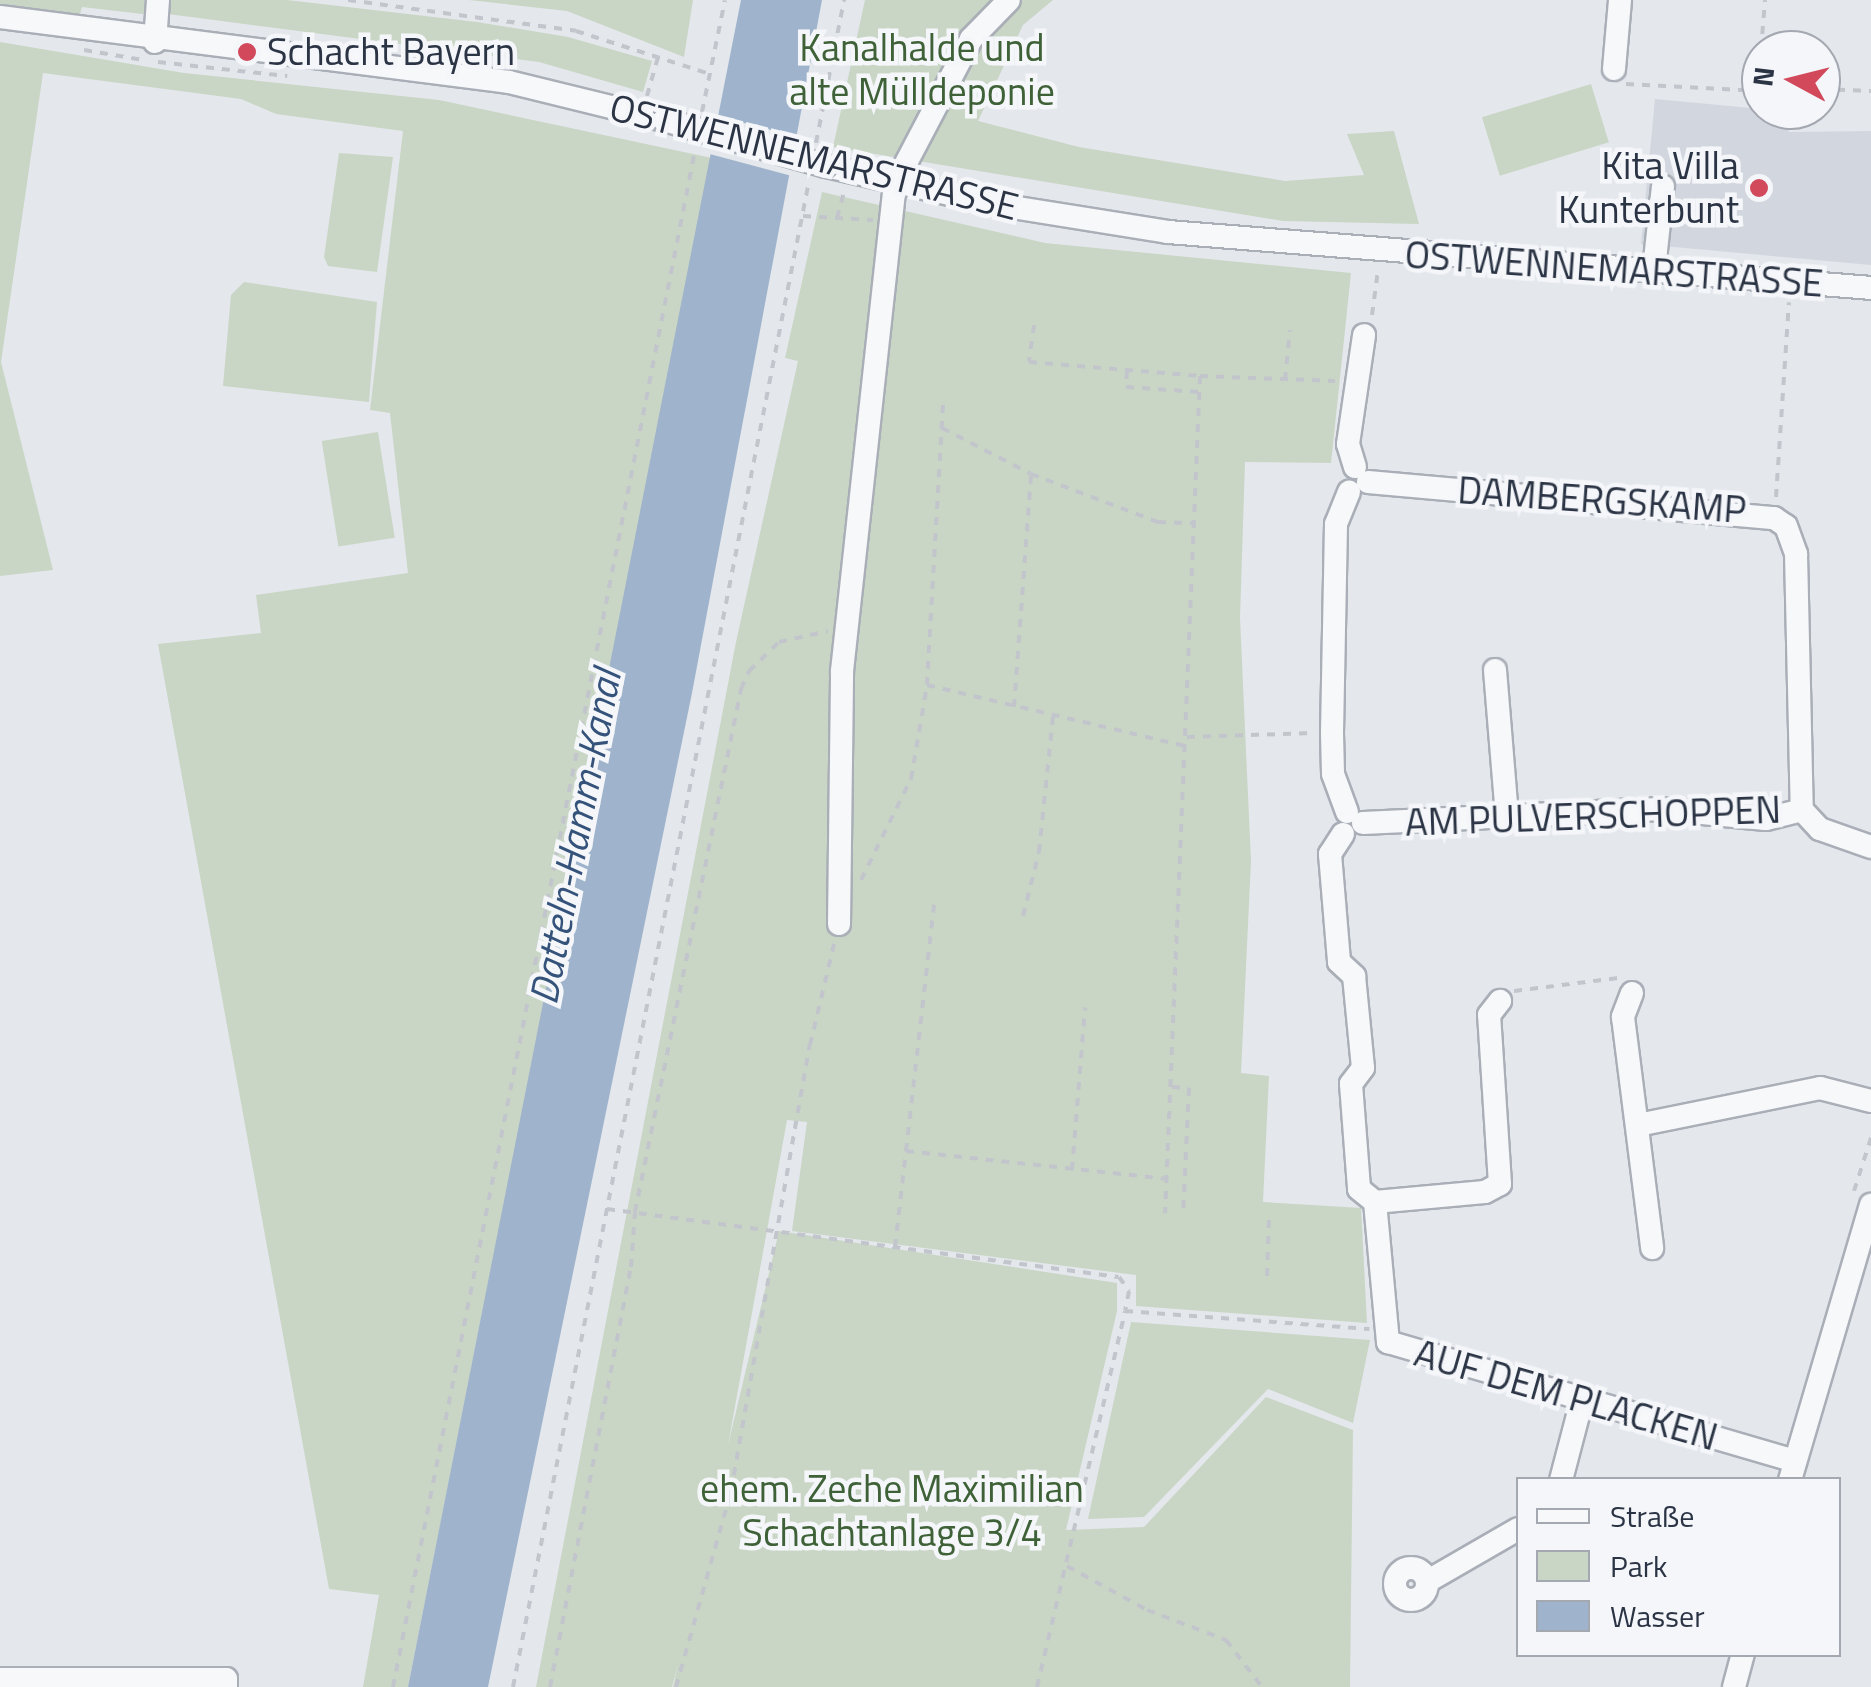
<!DOCTYPE html>
<meta charset="utf-8">
<style>
body{margin:0}
#map{position:relative;width:1871px;height:1687px;overflow:hidden;background:#e4e7ec;font-family:"Titillium Web",sans-serif}
div>[style]{position:absolute}
.built>*{inset:0;background:#d2d6de}
.green>*{inset:0;background:#c9d6c5;transform-origin:0 0}
.water>*{inset:0;background:#9fb4cc}
.pier>*{inset:0;background:#e4e7ec;transform-origin:0 0}
.path>*{height:4px;margin-top:-2px;transform-origin:0;background:repeating-linear-gradient(90deg,#c2c5cb 0 8px,transparent 0 16px)}
.roads{filter:drop-shadow(2px 0 #a9aeb7) drop-shadow(-2px 0 #a9aeb7) drop-shadow(0 2px #a9aeb7) drop-shadow(0 -2px #a9aeb7)}
.minor>*{height:22px;margin:-11px;padding:0 11px;transform-origin:11px;border-radius:11px;background:#f7f8fa}
.minor>.ring{margin:-11px;padding:0;box-sizing:content-box;background:none;border:22px solid #f7f8fa;border-radius:50%}
.bridges{filter:drop-shadow(2px 0 #a9aeb7) drop-shadow(-2px 0 #a9aeb7) drop-shadow(0 2px #a9aeb7) drop-shadow(0 -2px #a9aeb7)}
.minor-bridge>*{height:22px;margin:-11px;padding:0 11px;transform-origin:11px;border-radius:11px;background:#f7f8fa}
.dots>*{width:28px;height:28px;translate:-50% -50%;box-sizing:border-box;border:5px solid #f4f6f9;border-radius:50%}
span{translate:-50% -50%;white-space:nowrap;text-align:center;line-height:1.15;-webkit-text-stroke:9px #f4f6f9;paint-order:stroke}
.park-label{font-size:38px;color:#3f6138}
.poi-label{font-size:38px;color:#2b3445}
.left{translate:0 -50%;text-align:left}
.right{translate:-100% -50%;text-align:right}
.street-label{font-size:38px;color:#2b3445}
.water-label{font-size:40px;color:#34527a;font-style:italic}
.legend{position:absolute;left:1516px;top:1477px;width:325px;height:180px;box-sizing:border-box;background:#f4f6f9;border:2px solid #a4a8b1;margin:0;padding:12px 18px;list-style:none;font-size:30px;color:#2b3445}
.legend li{display:flex;align-items:center;gap:20px;height:50px}
.legend b{width:50px;border:2px solid #a4a8b1}
.north{position:absolute;left:1741px;top:30px;width:100px;height:100px;box-sizing:border-box;background:#f4f6f9;border:2px solid #a4a8b1;border-radius:50%;rotate:277deg;font-size:28px;font-weight:700;line-height:40px;text-align:center;color:#2b3445}
.north::after{content:'';display:block;margin:auto;width:35px;height:45px;background:#d1495b;clip-path:polygon(50% 0,100% 100%,50% 72%,0 100%)}
</style>
<div id="map">
<div class="built">
<i style="clip-path:polygon(1655px 99px,1784px 111px,1789px 132px,1871px 131px,1871px 265px,1641px 244px)"></i>
</div>
<div class="green">
<i style="clip-path:polygon(0 0,149px 0,151px 15px,82px 7px,80px 14px,44px 14px,0 6px)"></i>
<i style="clip-path:polygon(170px 0,287px 0,477px 22px,568px 37px,652px 61px,643px 92px,539px 62px,168px 14px)"></i>
<i style="clip-path:polygon(469px 0,693px 0,684px 57px,567px 11px)"></i>
<i style="clip-path:polygon(865px 0,1053px 0,1023px 25px,978px 121px,1079px 147px,1285px 181px,1364px 175px,1347px 134px,1394px 131px,1419px 224px,1283px 221px,833px 147px)"></i>
<i style="clip-path:polygon(0 42px,184px 73px,439px 100px,712px 158px,408px 1687px,363px 1687px,379px 1595px,329px 1589px,158px 644px,261px 633px,256px 595px,408px 573px,390px 413px,370px 410px,403px 131px,276px 114px,241px 99px,43px 73px,1px 362px,53px 570px,0 576px)"></i>
<i style="left:1591px;top:84px;width:61px;height:114px;rotate:73deg"></i>
<i style="clip-path:polygon(339px 153px,393px 157px,377px 272px,328px 266px,324px 257px)"></i>
<i style="clip-path:polygon(822px 192px,1045px 243px,1351px 273px,1331px 463px,1245px 462px,1240px 618px,1251px 861px,1241px 1073px,1269px 1076px,1263px 1202px,1361px 1208px,1367px 1323px,1136px 1306px,1136px 1275px,792px 1231px,807px 1122px,787px 1120px,728px 1445px,779px 1231px,1117px 1283px,1117px 1311px,1066px 1530px,1144px 1527px,1266px 1397px,1353px 1430px,1350px 1687px,673px 1687px,678px 1665px,672px 1687px,536px 1687px,736px 642px,798px 361px,785px 358px)"></i>
<i style="clip-path:polygon(244px 282px,377px 302px,369px 402px,223px 386px,231px 295px)"></i>
<i style="left:378px;top:432px;width:107px;height:57px;rotate:81deg"></i>
<i style="clip-path:polygon(1131px 1322px,1370px 1340px,1353px 1423px,1268px 1389px,1144px 1517px,1088px 1519px)"></i>
</div>
<div class="water">
<i style="clip-path:polygon(741px 0,822px 0,692px 693px,488px 1687px,408px 1687px)"></i>
</div>
<div class="pier">
<i style="left:715px;top:115px;width:91px;height:39px;rotate:15deg"></i>
</div>
<div class="path">
<i style="left:348px;top:0;width:230px;rotate:7.7deg"></i>
<i style="left:576px;top:31px;width:141px;rotate:17.8deg"></i>
<i style="left:84px;top:50px;width:60px;rotate:9.6deg"></i>
<i style="left:1761px;top:50px;width:50px;rotate:-85.4deg"></i>
<i style="left:158px;top:62px;width:130px;rotate:6.2deg"></i>
<i style="left:1626px;top:84px;width:135px;rotate:3deg"></i>
<i style="left:1821px;top:89px;width:50px;rotate:2.3deg"></i>
<i style="left:647px;top:96px;width:41px;rotate:-74.2deg"></i>
<i style="left:702px;top:112px;width:114px;rotate:-78.4deg"></i>
<i style="left:816px;top:143px;width:146px;rotate:-78.9deg"></i>
<i style="left:803px;top:216px;width:70px;rotate:3.3deg"></i>
<i style="left:837px;top:218px;width:30px;rotate:-75deg"></i>
<i style="left:1372px;top:315px;width:45px;rotate:-82.4deg"></i>
<i style="left:1034px;top:325px;width:37px;rotate:98deg"></i>
<i style="left:1029px;top:362px;width:172px;rotate:4.7deg"></i>
<i style="left:1200px;top:376px;width:838px;rotate:92.39deg"></i>
<i style="left:1127px;top:371px;width:16px;rotate:94deg"></i>
<i style="left:1126px;top:387px;width:73px;rotate:3.9deg"></i>
<i style="left:1200px;top:376px;width:135px;rotate:2.1deg"></i>
<i style="left:1285px;top:380px;width:50px;rotate:-84.3deg"></i>
<i style="left:943px;top:405px;width:280px;rotate:93.3deg"></i>
<i style="left:927px;top:685px;width:265px;rotate:13.3deg"></i>
<i style="left:942px;top:428px;width:100px;rotate:27.3deg"></i>
<i style="left:1776px;top:497px;width:195px;rotate:-86.2deg"></i>
<i style="left:1014px;top:707px;width:234px;rotate:-85.8deg"></i>
<i style="left:1031px;top:474px;width:136px;rotate:20.7deg"></i>
<i style="left:1158px;top:522px;width:35px;rotate:2deg"></i>
<i style="left:1187px;top:737px;width:125px;rotate:-1.8deg"></i>
<i style="left:861px;top:880px;width:113px;rotate:-63.7deg"></i>
<i style="left:911px;top:779px;width:95px;rotate:-80.3deg"></i>
<i style="left:1023px;top:916px;width:66px;rotate:-76deg"></i>
<i style="left:1039px;top:852px;width:137px;rotate:-84.1deg"></i>
<i style="left:1514px;top:991px;width:105px;rotate:-7.1deg"></i>
<i style="left:1172px;top:1087px;width:17px;rotate:3deg"></i>
<i style="left:1189px;top:1088px;width:127px;rotate:92.7deg"></i>
<i style="left:906px;top:1151px;width:255px;rotate:-83.5deg"></i>
<i style="left:1072px;top:1170px;width:163px;rotate:-85.4deg"></i>
<i style="left:1854px;top:1191px;width:56px;rotate:-72.2deg"></i>
<i style="left:607px;top:1209px;width:516px;rotate:7.57deg"></i>
<i style="left:1119px;top:1277px;width:17px;rotate:54deg"></i>
<i style="left:1129px;top:1291px;width:20px;rotate:101deg"></i>
<i style="left:895px;top:1247px;width:97px;rotate:-83.5deg"></i>
<i style="left:906px;top:1151px;width:262px;rotate:6.1deg"></i>
<i style="left:1267px;top:1276px;width:56px;rotate:-88deg"></i>
<i style="left:1067px;top:1566px;width:91px;rotate:28.8deg"></i>
<i style="left:1147px;top:1610px;width:85px;rotate:20.8deg"></i>
<i style="left:1226px;top:1640px;width:59px;rotate:52.5deg"></i>
<i style="left:393px;top:1687px;width:1565px;rotate:-78.88deg"></i>
<i style="left:513px;top:1687px;width:1535px;rotate:-78.88deg"></i>
<i style="left:550px;top:1687px;width:428px;rotate:-79.1deg"></i>
<i style="left:631px;top:1267px;width:55px;rotate:-85.8deg"></i>
<i style="left:635px;top:1212px;width:534px;rotate:-78.54deg"></i>
<i style="left:741px;top:689px;width:20px;rotate:-66deg"></i>
<i style="left:749px;top:671px;width:42px;rotate:-44deg"></i>
<i style="left:779px;top:642px;width:50px;rotate:-12.7deg"></i>
<i style="left:676px;top:1687px;width:204px;rotate:-74.3deg"></i>
<i style="left:731px;top:1491px;width:453px;rotate:-80deg"></i>
<i style="left:810px;top:1045px;width:104px;rotate:-76.6deg"></i>
<i style="left:1037px;top:1687px;width:386px;rotate:-76.8deg"></i>
<i style="left:1125px;top:1311px;width:245px;rotate:4.2deg"></i>
</div>
<div class="roads">
<div class="minor">
<i style="left:0;top:17px;width:513px;rotate:7.28deg"></i>
<i style="left:509px;top:82px;width:160px;rotate:13.8deg"></i>
<i style="left:155px;top:42px;width:42px;rotate:-85.9deg"></i>
<i style="left:1614px;top:69px;width:69px;rotate:-85deg"></i>
<i style="left:826px;top:166px;width:171px;rotate:12.8deg"></i>
<i style="left:993px;top:204px;width:177px;rotate:9.1deg"></i>
<i style="left:1168px;top:232px;width:705px;rotate:4.55deg"></i>
<i style="left:1654px;top:269px;width:83px;rotate:-83.8deg"></i>
<i style="left:1355px;top:467px;width:24px;rotate:-107deg"></i>
<i style="left:1348px;top:444px;width:110px;rotate:-81.6deg"></i>
<i style="left:1368px;top:482px;width:408px;rotate:5.1deg"></i>
<i style="left:1774px;top:518px;width:14px;rotate:34deg"></i>
<i style="left:1786px;top:526px;width:30px;rotate:70deg"></i>
<i style="left:1796px;top:554px;width:256px;rotate:88.7deg"></i>
<i style="left:1802px;top:810px;width:26px;rotate:47deg"></i>
<i style="left:1820px;top:829px;width:54px;rotate:19.4deg"></i>
<i style="left:1495px;top:670px;width:145px;rotate:85.3deg"></i>
<i style="left:1347px;top:812px;width:40px;rotate:-110.2deg"></i>
<i style="left:1333px;top:774px;width:41px;rotate:-91.4deg"></i>
<i style="left:1332px;top:733px;width:209px;rotate:-88.9deg"></i>
<i style="left:1336px;top:524px;width:35px;rotate:-68deg"></i>
<i style="left:1363px;top:823px;width:297px;rotate:-2.7deg"></i>
<i style="left:1660px;top:809px;width:106px;rotate:5.4deg"></i>
<i style="left:1766px;top:819px;width:37px;rotate:-14deg"></i>
<i style="left:1343px;top:834px;width:24px;rotate:123deg"></i>
<i style="left:1330px;top:854px;width:108px;rotate:85.2deg"></i>
<i style="left:1339px;top:962px;width:21px;rotate:43deg"></i>
<i style="left:1354px;top:976px;width:92px;rotate:84.4deg"></i>
<i style="left:1363px;top:1068px;width:20px;rotate:127deg"></i>
<i style="left:1351px;top:1084px;width:105px;rotate:85.6deg"></i>
<i style="left:1359px;top:1189px;width:21px;rotate:39deg"></i>
<i style="left:1375px;top:1202px;width:141px;rotate:84.7deg"></i>
<i style="left:1388px;top:1342px;width:424px;rotate:16.3deg"></i>
<i style="left:839px;top:924px;width:253px;rotate:-89.3deg"></i>
<i style="left:842px;top:671px;width:490px;rotate:-83.8deg"></i>
<i style="left:895px;top:184px;width:164px;rotate:-62.3deg"></i>
<i style="left:971px;top:39px;width:54px;rotate:-45.7deg"></i>
<i style="left:1632px;top:993px;width:26px;rotate:111deg"></i>
<i style="left:1623px;top:1017px;width:233px;rotate:82.8deg"></i>
<i style="left:1638px;top:1125px;width:186px;rotate:-11.5deg"></i>
<i style="left:1820px;top:1088px;width:53px;rotate:14.3deg"></i>
<i style="left:1375px;top:1202px;width:110px;rotate:-5.2deg"></i>
<i style="left:1485px;top:1192px;width:17px;rotate:-28deg"></i>
<i style="left:1500px;top:1184px;width:169px;rotate:-93.7deg"></i>
<i style="left:1489px;top:1015px;width:18px;rotate:-52deg"></i>
<i style="left:1561px;top:1480px;width:83px;rotate:-75.3deg"></i>
<i style="left:1790px;top:1480px;width:287px;rotate:-73.6deg"></i>
<i class="ring" style="left:1395px;top:1568px;width:10px;height:10px"></i>
<i style="left:1428px;top:1581px;width:104px;rotate:-30deg"></i>
<i style="left:0;top:1679px;width:226px"></i>
<i style="left:226px;top:1679px;width:8px;rotate:90deg"></i>
<i style="left:1734px;top:1687px;width:34px;rotate:-75deg"></i>
</div>
</div>
<div class="bridges">
<div class="minor-bridge">
<i style="left:664px;top:120px;width:168px;rotate:15.9deg"></i>
</div>
</div>
<div class="dots">
<i style="left:247px;top:52px;background:#d1495b"></i>
<i style="left:1759px;top:188px;background:#d1495b"></i>
</div>
<div class="park-label">
<span style="left:922px;top:70px">Kanalhalde und<br>alte Mülldeponie</span>
<span style="left:892px;top:1511px">ehem. Zeche Maximilian<br>Schachtanlage 3/4</span>
</div>
<div class="poi-label">
<span class="left" style="left:267px;top:52px">Schacht Bayern</span>
<span class="right" style="left:1739px;top:188px">Kita Villa<br>Kunterbunt</span>
</div>
<div class="street-label">
<span style="left:814px;top:157px;rotate:14deg">OSTWENNEMARSTRASSE</span>
<span style="left:1614px;top:269px;rotate:4deg">OSTWENNEMARSTRASSE</span>
<span style="left:1602px;top:500px;rotate:4deg">DAMBERGSKAMP</span>
<span style="left:1593px;top:816px;rotate:-2deg">AM PULVERSCHOPPEN</span>
<span style="left:1566px;top:1395px;rotate:16deg">AUF DEM PLACKEN</span>
</div>
<div class="water-label">
<span style="left:575px;top:837px;rotate:-79deg">Datteln-Hamm-Kanal</span>
</div>
<ul class="legend">
<li><b style="height:12px;background:#f7f8fa"></b>Straße</li>
<li><b style="height:28px;background:#c9d6c5"></b>Park</li>
<li><b style="height:28px;background:#9fb4cc"></b>Wasser</li>
</ul>
<div class="north">N</div>
</div>
